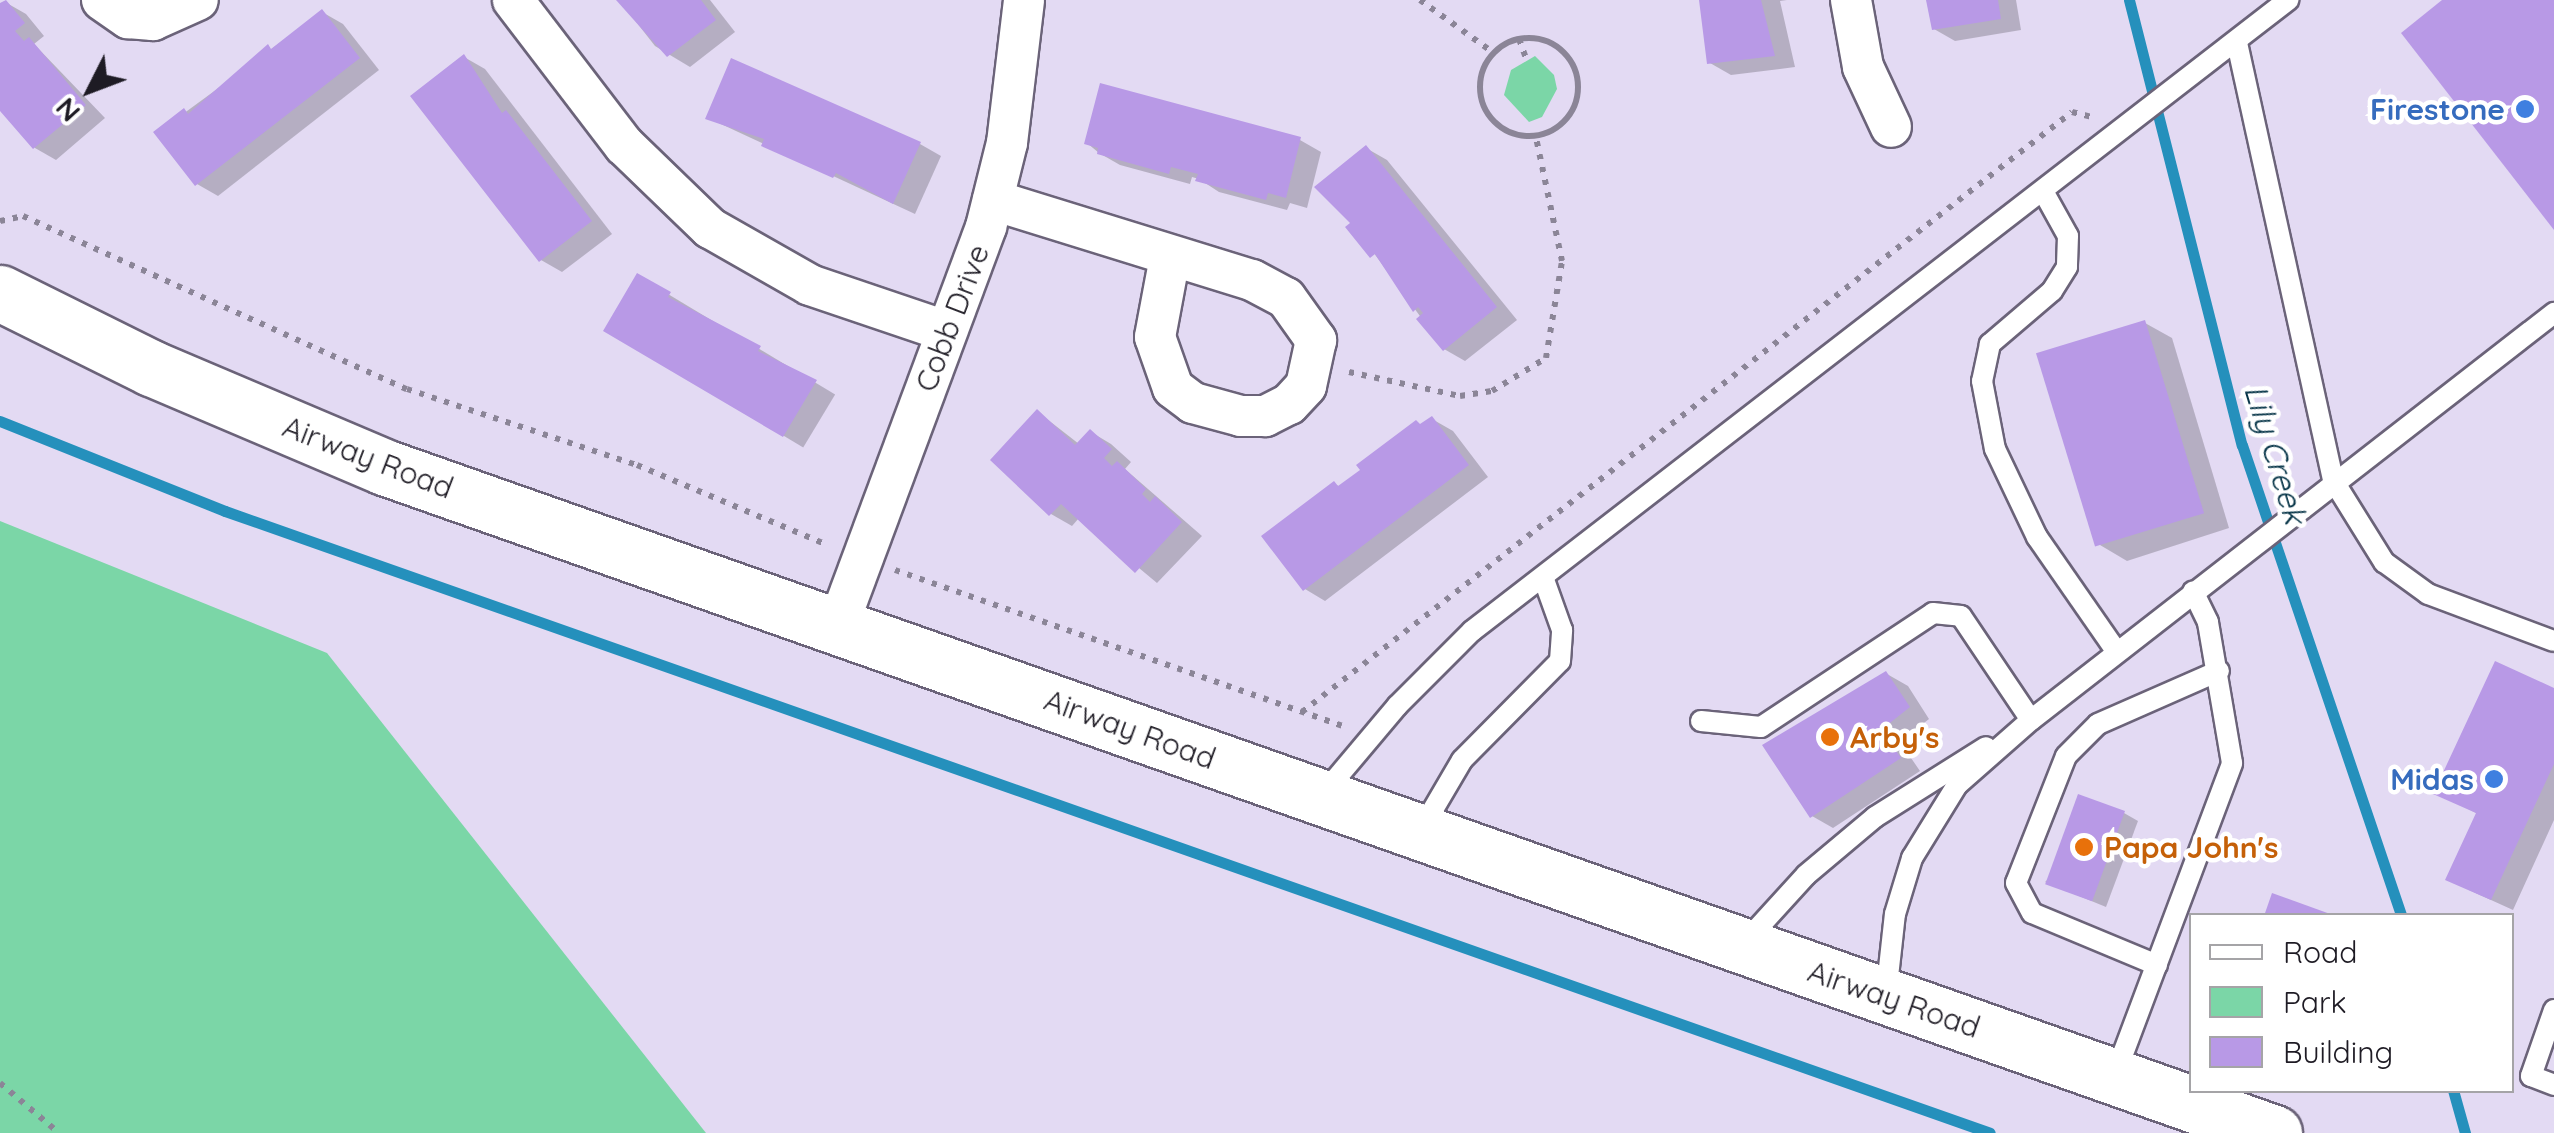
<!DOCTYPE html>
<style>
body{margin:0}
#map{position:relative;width:2554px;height:1133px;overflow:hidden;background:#e3daf3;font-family:Quicksand,sans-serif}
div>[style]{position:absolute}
.green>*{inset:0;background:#7bd6a7}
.shadow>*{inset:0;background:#0003;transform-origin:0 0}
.stream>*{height:11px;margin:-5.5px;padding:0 5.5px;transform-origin:5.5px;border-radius:5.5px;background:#2590bc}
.building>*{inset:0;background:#b899e6;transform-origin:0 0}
.path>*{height:6px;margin-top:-3px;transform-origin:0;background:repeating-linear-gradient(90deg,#8b8597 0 5px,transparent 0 13px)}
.path>.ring{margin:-3px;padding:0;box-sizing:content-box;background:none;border:6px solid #8b8597;border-radius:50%}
.roads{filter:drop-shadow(2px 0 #6b6379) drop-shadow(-2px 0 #6b6379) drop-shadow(0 2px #6b6379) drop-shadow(0 -2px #6b6379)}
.service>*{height:20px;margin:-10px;padding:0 10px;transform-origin:10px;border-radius:10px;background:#fff}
.minor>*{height:40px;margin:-20px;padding:0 20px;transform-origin:20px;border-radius:20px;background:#fff}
.primary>*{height:55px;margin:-27.5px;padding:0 27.5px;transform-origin:27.5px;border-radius:27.5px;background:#fff}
.dots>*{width:28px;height:28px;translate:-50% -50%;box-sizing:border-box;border:5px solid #fff;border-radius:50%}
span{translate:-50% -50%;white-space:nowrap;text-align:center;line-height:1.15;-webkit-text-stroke:9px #fff;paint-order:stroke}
.shop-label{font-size:30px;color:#366cbe;font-weight:700}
.right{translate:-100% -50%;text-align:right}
.street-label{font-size:30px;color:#1e1b24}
.food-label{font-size:30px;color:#c56008;font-weight:700}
.left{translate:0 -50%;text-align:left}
.water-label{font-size:32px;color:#073548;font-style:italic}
.legend{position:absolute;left:2189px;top:913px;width:325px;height:180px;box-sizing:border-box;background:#fff;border:2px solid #a5a4a7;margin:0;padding:12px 18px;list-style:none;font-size:30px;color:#1e1b24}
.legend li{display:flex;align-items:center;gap:20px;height:50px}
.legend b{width:50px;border:2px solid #a5a4a7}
.north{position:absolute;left:40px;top:40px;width:100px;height:100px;-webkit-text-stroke:8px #fff;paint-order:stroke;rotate:228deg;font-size:28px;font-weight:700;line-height:40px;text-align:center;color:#1e1b24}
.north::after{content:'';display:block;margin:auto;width:35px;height:45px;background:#1e1b24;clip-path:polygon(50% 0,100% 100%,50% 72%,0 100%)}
</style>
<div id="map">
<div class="green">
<i style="clip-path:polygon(1535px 56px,1554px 75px,1557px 89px,1542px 117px,1529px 122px,1504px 95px,1511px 70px)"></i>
<i style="clip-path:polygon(0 521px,327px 653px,706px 1133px,0 1133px)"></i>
</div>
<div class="shadow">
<i style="clip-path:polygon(619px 0,710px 0,735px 32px,690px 67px,655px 46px)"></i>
<i style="clip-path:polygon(1702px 0,1787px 0,1780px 1px,1795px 67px,1731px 75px,1710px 63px)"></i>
<i style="clip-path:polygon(1929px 0,2016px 0,2021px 30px,1955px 41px,1934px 29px)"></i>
<i style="clip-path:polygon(5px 2px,26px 14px,44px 36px,34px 44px,105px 118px,56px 160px,35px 148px,0 107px,0 7px)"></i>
<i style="clip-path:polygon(322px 12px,343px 24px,379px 70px,218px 196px,197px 184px,157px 133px)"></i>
<i style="clip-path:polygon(464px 57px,485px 69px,612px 234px,562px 272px,541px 260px)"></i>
<i style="clip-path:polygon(1102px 86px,1300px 140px,1321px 152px,1307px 208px,1290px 203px,1287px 210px,1219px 192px,1199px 179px,1192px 177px,1190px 184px,1120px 165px,1099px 153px,1087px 143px)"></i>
<i style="clip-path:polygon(708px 118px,920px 144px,941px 156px,915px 214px)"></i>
<i style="clip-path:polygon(1366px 148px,1387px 160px,1517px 320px,1465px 361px,1444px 349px,1349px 219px,1317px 187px)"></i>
<i style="left:638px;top:276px;width:230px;height:62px;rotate:31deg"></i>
<i style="clip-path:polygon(2145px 323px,2172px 338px,2229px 528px,2127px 561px,2100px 545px)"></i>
<i style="clip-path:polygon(1038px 412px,1079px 444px,1091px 432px,1111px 444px,1131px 462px,1125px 469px,1202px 536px,1157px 583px,1079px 518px,1072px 526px,1051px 514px)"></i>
<i style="clip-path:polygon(1432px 419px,1453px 431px,1488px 477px,1325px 601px,1305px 589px,1334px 484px,1341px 487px)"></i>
<i style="clip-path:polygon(1887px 674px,1908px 686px,1929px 719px,1900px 742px,1920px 771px,1833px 828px,1812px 816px)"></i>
<i style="clip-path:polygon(2554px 691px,2554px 820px,2513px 910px,2469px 890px,2478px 814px,2437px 793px)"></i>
<i style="clip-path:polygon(2124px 813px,2138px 821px,2106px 907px,2045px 882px)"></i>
</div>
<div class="stream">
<i style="left:2129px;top:0;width:459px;rotate:75.8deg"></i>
<i style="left:2242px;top:445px;width:497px;rotate:71.3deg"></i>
<i style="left:0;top:421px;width:242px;rotate:21.8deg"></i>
<i style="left:225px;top:511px;width:1871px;rotate:19.41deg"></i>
<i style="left:2453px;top:1090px;width:45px;rotate:74.4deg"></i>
</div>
<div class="building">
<i style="clip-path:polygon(6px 0,25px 23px,15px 31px,24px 41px,29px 37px,86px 105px,33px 149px,0 111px,0 3px)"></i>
<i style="clip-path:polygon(616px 0,701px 0,716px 20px,667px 57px)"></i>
<i style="clip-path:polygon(1699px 0,1761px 0,1775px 56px,1707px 64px)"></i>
<i style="clip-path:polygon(1926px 0,1998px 0,2001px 19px,1932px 30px)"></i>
<i style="clip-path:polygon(2442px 0,2554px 0,2554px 230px,2401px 33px)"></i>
<i style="clip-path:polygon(322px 9px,360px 58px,195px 186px,153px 132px,184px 108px,188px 114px,268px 44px,271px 49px)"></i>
<i style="clip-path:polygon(464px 54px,502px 113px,506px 110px,592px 221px,539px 262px,410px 96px)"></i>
<i style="clip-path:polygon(731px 58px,921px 142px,893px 204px,836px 173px,833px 178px,761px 146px,764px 139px,705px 119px)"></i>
<i style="clip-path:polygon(1100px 83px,1301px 137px,1286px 198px,1268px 193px,1266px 200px,1195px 181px,1198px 174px,1171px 167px,1169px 174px,1097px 154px,1098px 148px,1084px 144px)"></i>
<i style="clip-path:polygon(1366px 145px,1497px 307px,1443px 351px,1416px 319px,1423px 313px,1418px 307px,1413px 312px,1375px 254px,1370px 258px,1345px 227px,1350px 223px,1314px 187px)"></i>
<i style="clip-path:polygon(637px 273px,671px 292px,668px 297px,761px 346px,758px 351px,817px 380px,783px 437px,603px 331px)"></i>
<i style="left:2145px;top:320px;width:202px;height:114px;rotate:73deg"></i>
<i style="clip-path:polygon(1037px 409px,1075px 445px,1090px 429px,1112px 449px,1104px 458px,1112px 466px,1117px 461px,1146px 489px,1142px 494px,1150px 502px,1155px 496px,1182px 522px,1135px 573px,1061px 504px,1049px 516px,990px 460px)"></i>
<i style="clip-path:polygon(1432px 416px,1469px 465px,1303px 591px,1261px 536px,1334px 481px,1338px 486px,1360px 470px,1356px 465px,1416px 420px,1420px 424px)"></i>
<i style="clip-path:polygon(2495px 661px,2554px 688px,2554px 764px,2491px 900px,2445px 880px,2476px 813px,2433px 794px)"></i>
<i style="clip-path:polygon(1886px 671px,1910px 707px,1881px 730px,1901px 758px,1810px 818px,1762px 745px)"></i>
<i style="left:2078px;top:794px;width:50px;height:96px;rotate:20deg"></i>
<i style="clip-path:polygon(2272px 893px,2333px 915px,2333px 916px,2264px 916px)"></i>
</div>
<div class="path">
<i style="left:1420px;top:0;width:87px;rotate:35.7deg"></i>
<i class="ring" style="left:1480px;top:38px;width:92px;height:92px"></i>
<i style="left:1519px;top:39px;width:20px;rotate:70deg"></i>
<i style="left:0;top:221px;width:24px;rotate:-12deg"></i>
<i style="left:23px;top:216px;width:421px;rotate:24.3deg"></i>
<i style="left:407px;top:389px;width:242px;rotate:18.3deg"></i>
<i style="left:637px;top:465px;width:206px;rotate:22.8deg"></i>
<i style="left:1349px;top:372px;width:114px;rotate:12.2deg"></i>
<i style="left:1460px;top:396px;width:32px;rotate:-9deg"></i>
<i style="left:1492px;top:391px;width:63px;rotate:-31.4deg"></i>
<i style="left:1546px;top:358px;width:98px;rotate:-80.6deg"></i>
<i style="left:1562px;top:261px;width:126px;rotate:-101.9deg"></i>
<i style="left:895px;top:570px;width:473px;rotate:19.2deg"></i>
<i style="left:1302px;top:712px;width:976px;rotate:-37.93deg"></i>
<i style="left:2072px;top:112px;width:21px;rotate:14deg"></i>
<i style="left:0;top:1083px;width:77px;rotate:40.3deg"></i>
</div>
<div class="roads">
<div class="service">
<i style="left:2237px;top:43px;width:447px;rotate:77.6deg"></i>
<i style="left:2333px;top:480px;width:97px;rotate:58.1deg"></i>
<i style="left:2384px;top:562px;width:54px;rotate:36deg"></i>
<i style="left:2428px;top:594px;width:134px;rotate:20.5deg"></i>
<i style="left:2043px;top:191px;width:51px;rotate:60.9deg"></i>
<i style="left:2068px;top:236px;width:31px;rotate:92deg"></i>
<i style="left:2067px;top:267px;width:28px;rotate:122deg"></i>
<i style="left:2052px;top:291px;width:82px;rotate:139.5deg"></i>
<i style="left:1990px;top:344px;width:38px;rotate:102deg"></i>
<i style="left:1982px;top:381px;width:69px;rotate:79.2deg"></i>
<i style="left:1995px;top:449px;width:98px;rotate:64.5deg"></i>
<i style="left:2037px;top:537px;width:140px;rotate:55.2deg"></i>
<i style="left:1701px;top:721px;width:60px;rotate:5.7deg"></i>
<i style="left:1761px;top:727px;width:206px;rotate:-33.5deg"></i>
<i style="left:1933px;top:613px;width:28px;rotate:6deg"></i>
<i style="left:1961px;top:616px;width:125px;rotate:56.1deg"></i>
<i style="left:1323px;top:794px;width:115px;rotate:-49.9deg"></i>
<i style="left:1397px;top:706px;width:106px;rotate:-45deg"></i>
<i style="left:1472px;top:631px;width:1032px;rotate:-37.71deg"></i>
<i style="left:1421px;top:830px;width:81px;rotate:-59.6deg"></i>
<i style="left:1462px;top:760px;width:139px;rotate:-45.3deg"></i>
<i style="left:1560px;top:661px;width:31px;rotate:-86deg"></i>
<i style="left:1562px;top:630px;width:56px;rotate:-109.7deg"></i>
<i style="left:1746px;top:941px;width:89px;rotate:-47.7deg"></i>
<i style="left:1806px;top:875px;width:90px;rotate:-40deg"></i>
<i style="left:1875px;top:817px;width:131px;rotate:-32.2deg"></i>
<i style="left:2157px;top:965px;width:135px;rotate:-157.4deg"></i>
<i style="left:2032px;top:913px;width:34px;rotate:-118deg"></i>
<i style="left:2016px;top:883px;width:136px;rotate:-68.5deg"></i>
<i style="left:2066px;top:756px;width:45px;rotate:-45deg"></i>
<i style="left:2098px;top:724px;width:132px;rotate:-23.7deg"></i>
<i style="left:1886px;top:995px;width:81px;rotate:-83.7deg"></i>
<i style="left:1895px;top:914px;width:59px;rotate:-73.1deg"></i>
<i style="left:1912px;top:858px;width:86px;rotate:-58.3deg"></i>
<i style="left:1957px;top:785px;width:98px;rotate:-41.3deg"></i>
<i style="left:2031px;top:720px;width:663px;rotate:-37.89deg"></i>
<i style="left:2554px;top:1010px;width:70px;rotate:109.2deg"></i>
<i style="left:2531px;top:1076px;width:25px;rotate:21deg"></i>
<i style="left:2115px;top:1075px;width:333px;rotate:-69.4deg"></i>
<i style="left:2232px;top:763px;width:143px;rotate:-99.7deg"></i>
<i style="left:2208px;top:622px;width:34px;rotate:-116deg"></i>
</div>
<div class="minor">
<i style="left:102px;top:0;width:32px;rotate:35deg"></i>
<i style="left:128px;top:18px;width:25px;rotate:5deg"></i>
<i style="left:153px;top:20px;width:49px;rotate:-24deg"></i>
<i style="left:513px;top:0;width:183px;rotate:52.6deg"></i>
<i style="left:624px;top:145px;width:120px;rotate:44deg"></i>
<i style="left:710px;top:228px;width:115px;rotate:29.7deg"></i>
<i style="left:810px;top:285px;width:144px;rotate:18.7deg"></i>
<i style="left:1851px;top:0;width:68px;rotate:79.8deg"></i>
<i style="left:1863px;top:67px;width:66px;rotate:65deg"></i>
<i style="left:993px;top:200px;width:271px;rotate:17.2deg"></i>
<i style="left:1252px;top:280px;width:38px;rotate:28deg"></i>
<i style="left:1286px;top:298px;width:52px;rotate:54.5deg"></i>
<i style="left:1316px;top:340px;width:47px;rotate:102.3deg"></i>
<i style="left:1306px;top:386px;width:25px;rotate:133deg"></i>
<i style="left:1289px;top:404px;width:27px;rotate:153deg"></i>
<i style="left:1265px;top:416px;width:24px;rotate:180deg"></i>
<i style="left:1241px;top:416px;width:50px;rotate:-164.8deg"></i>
<i style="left:1193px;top:403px;width:25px;rotate:-143deg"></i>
<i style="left:1173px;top:388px;width:54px;rotate:-109.4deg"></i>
<i style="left:1155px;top:337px;width:81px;rotate:-79.4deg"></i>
<i style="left:838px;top:625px;width:425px;rotate:-69.6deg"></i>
<i style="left:986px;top:227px;width:87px;rotate:-76deg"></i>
<i style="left:1007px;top:143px;width:144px;rotate:-83.2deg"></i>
</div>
<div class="primary">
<i style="left:0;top:293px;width:169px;rotate:26.4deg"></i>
<i style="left:151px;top:368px;width:253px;rotate:23deg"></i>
<i style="left:384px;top:467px;width:2004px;rotate:19.41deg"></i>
</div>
</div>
<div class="dots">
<i style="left:2525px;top:109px;background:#3f7fe0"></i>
<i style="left:1830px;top:737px;background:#e8710a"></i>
<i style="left:2494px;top:779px;background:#3f7fe0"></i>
<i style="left:2084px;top:847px;background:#e8710a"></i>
</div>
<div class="shop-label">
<span class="right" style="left:2505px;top:109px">Firestone</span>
<span class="right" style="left:2474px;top:779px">Midas</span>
</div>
<div class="street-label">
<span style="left:952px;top:318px;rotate:-69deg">Cobb Drive</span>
<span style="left:368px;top:457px;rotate:21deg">Airway Road</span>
<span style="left:1130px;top:729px;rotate:20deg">Airway Road</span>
<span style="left:1894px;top:999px;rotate:19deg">Airway Road</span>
</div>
<div class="food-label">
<span class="left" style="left:1850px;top:737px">Arby's</span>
<span class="left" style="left:2104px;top:847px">Papa John's</span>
</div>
<div class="water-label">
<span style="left:2276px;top:454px;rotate:73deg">Lily Creek</span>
</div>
<ul class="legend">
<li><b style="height:12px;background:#fff"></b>Road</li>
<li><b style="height:28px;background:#7bd6a7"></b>Park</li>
<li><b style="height:28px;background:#b899e6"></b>Building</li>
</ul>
<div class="north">N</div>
</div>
